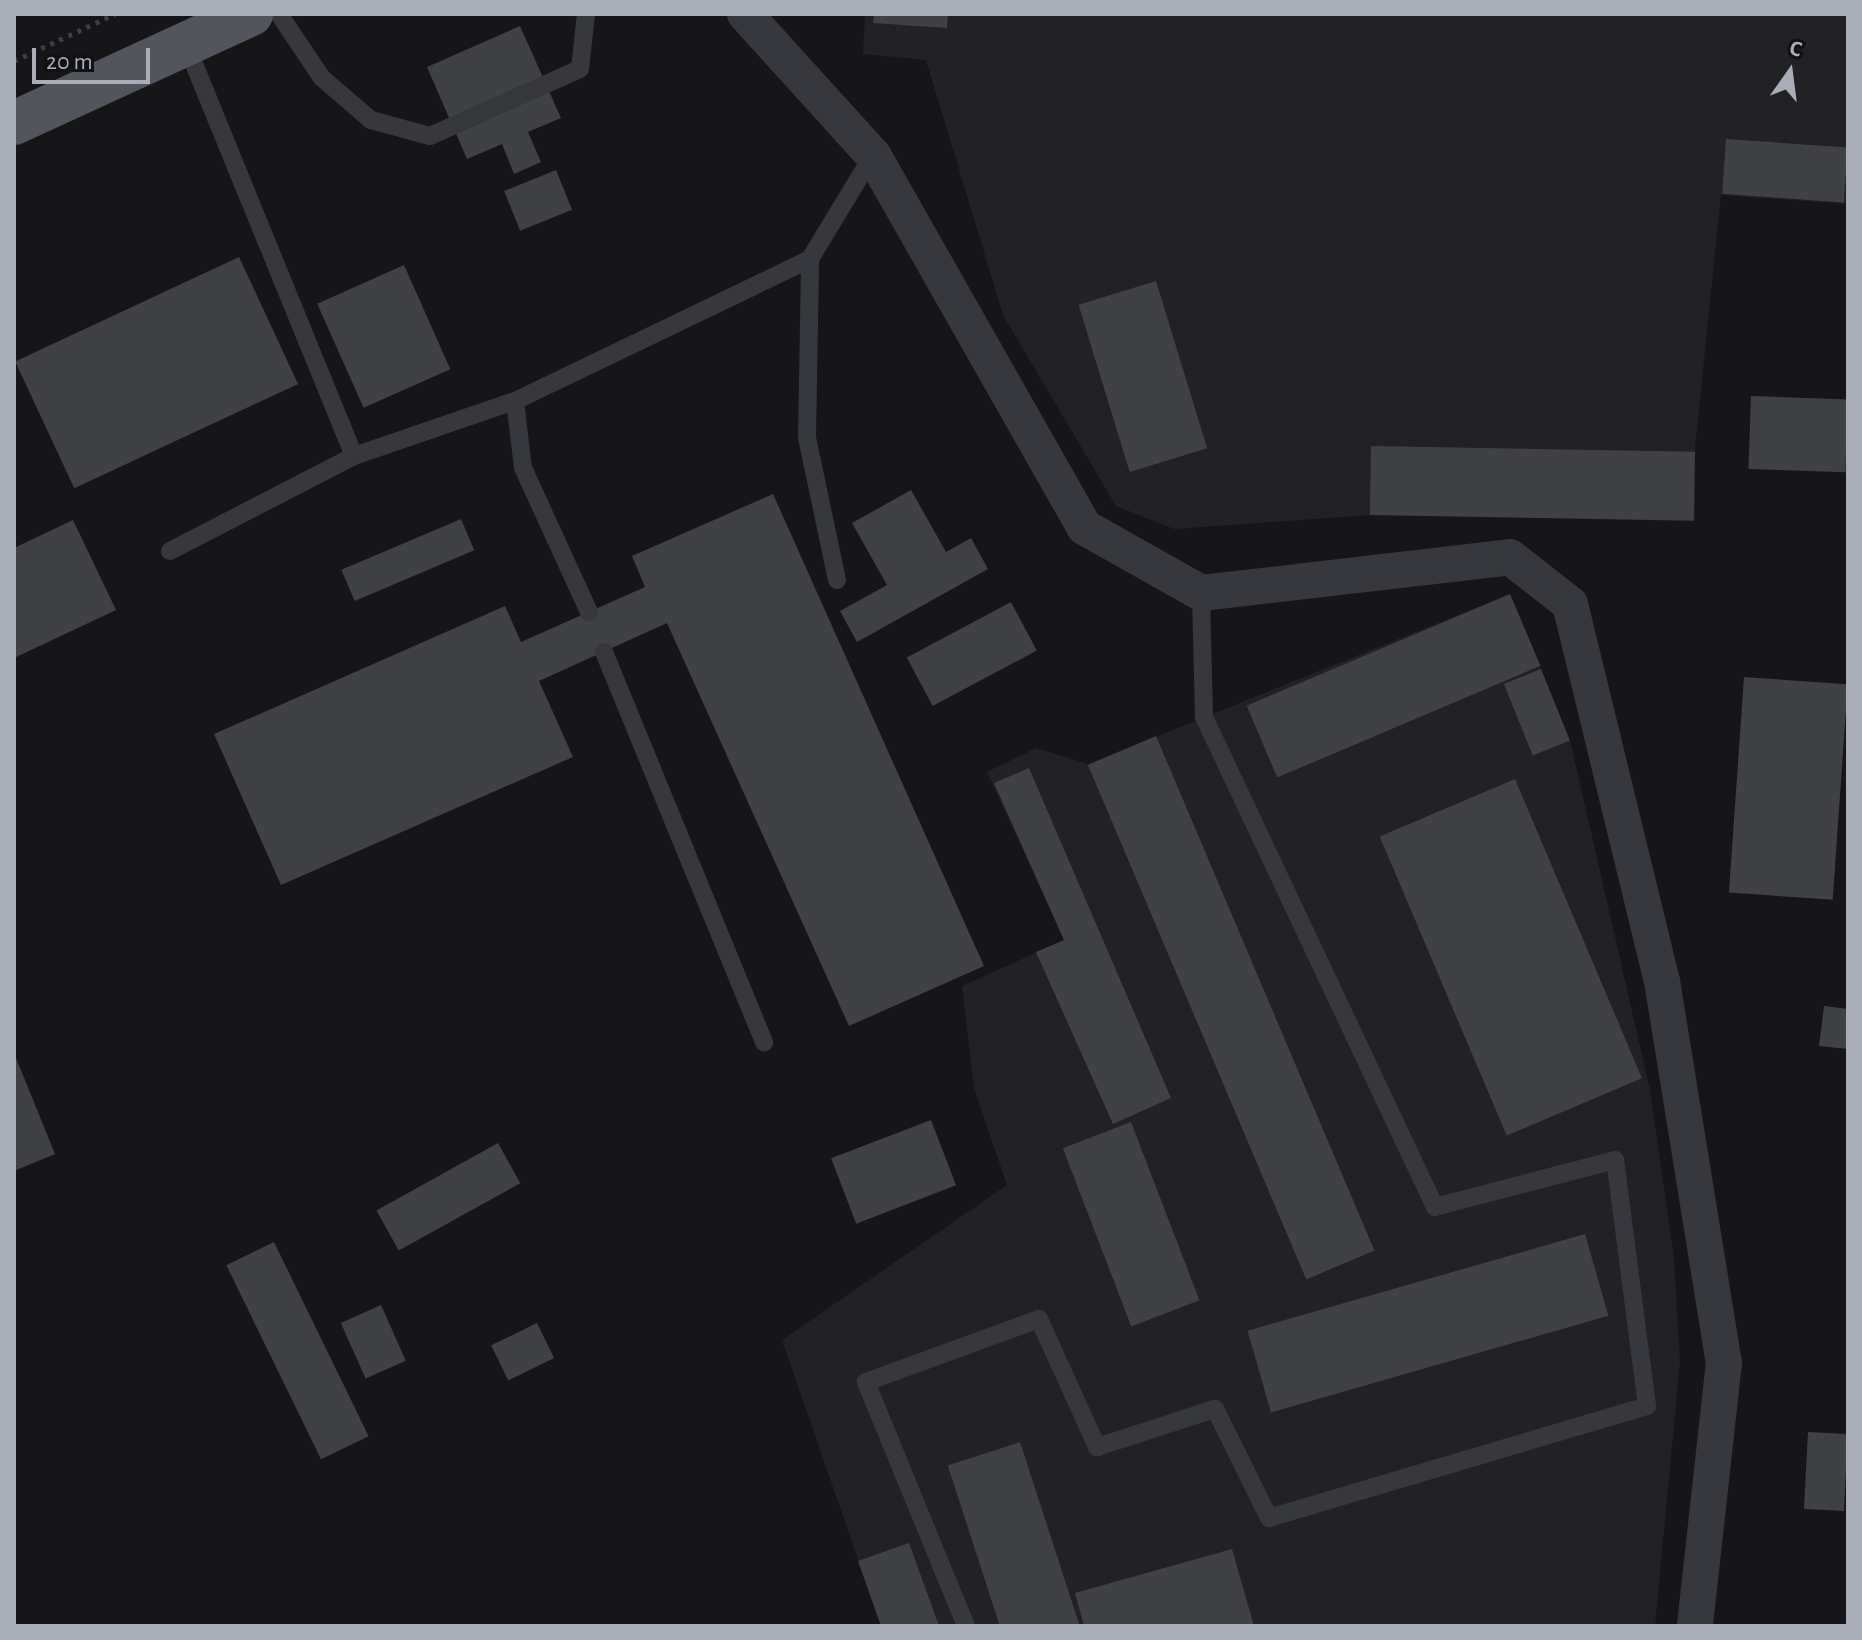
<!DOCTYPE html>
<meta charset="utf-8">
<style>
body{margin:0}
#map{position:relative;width:1862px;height:1640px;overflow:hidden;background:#161618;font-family:"Alegreya Sans",sans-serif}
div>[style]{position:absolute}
.built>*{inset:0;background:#222225}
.building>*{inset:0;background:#404145;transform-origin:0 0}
.path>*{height:5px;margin-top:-2.5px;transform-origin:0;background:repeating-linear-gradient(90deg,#3d3f44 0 4px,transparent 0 10px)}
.lane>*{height:18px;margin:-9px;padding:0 9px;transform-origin:9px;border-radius:9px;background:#37383d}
.street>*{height:36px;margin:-18px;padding:0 18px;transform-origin:18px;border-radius:18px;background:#37383d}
.primary>*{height:44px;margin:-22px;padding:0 22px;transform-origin:22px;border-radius:22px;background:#53555c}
span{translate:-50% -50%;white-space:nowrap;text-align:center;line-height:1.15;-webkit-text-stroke:6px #111113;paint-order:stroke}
.frame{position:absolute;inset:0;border:16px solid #a8adb8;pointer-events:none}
.north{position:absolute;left:1750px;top:32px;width:80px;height:80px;-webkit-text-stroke:6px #111113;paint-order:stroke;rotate:14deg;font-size:22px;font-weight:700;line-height:32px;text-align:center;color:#a8adb8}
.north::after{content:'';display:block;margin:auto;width:28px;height:36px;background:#a8adb8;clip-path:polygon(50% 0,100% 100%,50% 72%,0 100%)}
.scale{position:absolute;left:32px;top:48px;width:118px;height:36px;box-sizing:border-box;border:4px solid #a8adb8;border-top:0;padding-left:10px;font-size:24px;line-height:28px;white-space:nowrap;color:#a8adb8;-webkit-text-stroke:6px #111113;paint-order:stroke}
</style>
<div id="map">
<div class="built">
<i style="clip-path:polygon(865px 14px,1848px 14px,1848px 204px,1721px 195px,1695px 449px,1695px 519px,1370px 515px,1174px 529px,1116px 506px,1003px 315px,926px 60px,863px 54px)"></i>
<i style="clip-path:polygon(1510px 594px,1570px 740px,1650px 1090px,1674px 1258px,1680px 1362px,1655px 1626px,881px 1626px,782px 1340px,1007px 1185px,974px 1088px,962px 986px,1064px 940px,987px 772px,1036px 748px,1088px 764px)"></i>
</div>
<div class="building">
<i style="clip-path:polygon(874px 14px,948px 14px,947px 28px,873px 23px)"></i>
<i style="clip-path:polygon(520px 26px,561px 118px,528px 132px,541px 162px,514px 174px,502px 144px,467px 159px,427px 67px)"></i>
<i style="left:1726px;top:139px;width:122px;height:55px;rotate:4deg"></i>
<i style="left:556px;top:170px;width:43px;height:56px;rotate:68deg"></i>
<i style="left:239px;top:257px;width:140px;height:247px;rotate:65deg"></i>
<i style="left:404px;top:265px;width:114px;height:95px;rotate:66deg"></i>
<i style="left:1156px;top:281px;width:175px;height:81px;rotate:73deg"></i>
<i style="left:1751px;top:396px;width:97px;height:73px;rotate:2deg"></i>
<i style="left:1371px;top:446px;width:324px;height:69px;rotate:1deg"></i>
<i style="clip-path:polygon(911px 490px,946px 552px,971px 538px,988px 569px,857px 642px,840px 611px,887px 585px,852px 523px)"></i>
<i style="clip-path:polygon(773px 494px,984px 966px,849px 1026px,667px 623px,539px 681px,573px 757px,281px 885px,214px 734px,505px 606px,521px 642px,645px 587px,632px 556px)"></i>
<i style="left:461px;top:519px;width:34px;height:130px;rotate:67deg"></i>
<i style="clip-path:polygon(73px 520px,116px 610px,14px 658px,14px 548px)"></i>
<i style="left:1510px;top:594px;width:78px;height:286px;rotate:67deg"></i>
<i style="left:1011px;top:602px;width:55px;height:118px;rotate:62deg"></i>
<i style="left:1541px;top:669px;width:77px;height:40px;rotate:68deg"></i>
<i style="left:1744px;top:677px;width:104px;height:216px;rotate:4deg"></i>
<i style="left:1156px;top:736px;width:559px;height:74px;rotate:67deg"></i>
<i style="clip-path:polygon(1029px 768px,1171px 1098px,1113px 1124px,1036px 952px,1064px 940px,994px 783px)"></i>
<i style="left:1515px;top:779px;width:325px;height:147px;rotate:67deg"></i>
<i style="clip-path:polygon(1824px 1006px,1848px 1009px,1848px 1049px,1819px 1046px)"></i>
<i style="clip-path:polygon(14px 1053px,55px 1154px,14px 1171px)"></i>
<i style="left:931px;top:1120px;width:70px;height:107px;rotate:69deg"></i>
<i style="left:1131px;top:1122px;width:191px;height:73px;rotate:69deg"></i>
<i style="left:498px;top:1143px;width:46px;height:139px;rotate:61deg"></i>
<i style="left:1585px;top:1234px;width:85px;height:351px;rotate:74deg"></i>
<i style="left:274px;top:1242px;width:216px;height:53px;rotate:64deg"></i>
<i style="left:381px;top:1305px;width:61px;height:44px;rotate:66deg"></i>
<i style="left:537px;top:1323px;width:39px;height:51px;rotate:64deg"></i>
<i style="left:1808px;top:1432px;width:40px;height:77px;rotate:3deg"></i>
<i style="left:1020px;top:1442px;width:193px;height:76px;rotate:72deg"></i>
<i style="clip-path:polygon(909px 1543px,939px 1626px,881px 1626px,858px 1561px)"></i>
<i style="clip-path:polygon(1232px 1549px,1254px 1626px,1084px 1626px,1075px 1593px)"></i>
</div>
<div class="path">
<i style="left:14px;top:61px;width:111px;rotate:-25deg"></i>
</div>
<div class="lane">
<i style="left:279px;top:14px;width:77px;rotate:56.1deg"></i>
<i style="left:322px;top:78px;width:65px;rotate:40.6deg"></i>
<i style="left:371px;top:120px;width:61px;rotate:15.2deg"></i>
<i style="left:430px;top:136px;width:164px;rotate:-24.1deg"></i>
<i style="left:580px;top:69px;width:55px;rotate:-83.8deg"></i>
<i style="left:354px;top:456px;width:170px;rotate:-18.9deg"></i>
<i style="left:170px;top:551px;width:207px;rotate:-27.3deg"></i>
<i style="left:354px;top:456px;width:445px;rotate:-112.2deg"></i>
<i style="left:837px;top:580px;width:145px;rotate:-101.9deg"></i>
<i style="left:807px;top:438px;width:179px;rotate:-89deg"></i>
<i style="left:810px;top:259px;width:122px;rotate:-58.8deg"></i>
<i style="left:589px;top:612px;width:158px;rotate:-114.6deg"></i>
<i style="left:523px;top:468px;width:67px;rotate:-96.8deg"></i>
<i style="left:515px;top:401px;width:327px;rotate:-25.7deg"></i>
<i style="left:604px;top:652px;width:422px;rotate:67.7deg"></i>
<i style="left:966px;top:1626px;width:264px;rotate:-112.3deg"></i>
<i style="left:866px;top:1382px;width:184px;rotate:-20deg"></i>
<i style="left:1039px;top:1319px;width:141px;rotate:65.6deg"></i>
<i style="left:1097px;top:1447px;width:124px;rotate:-17.9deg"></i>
<i style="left:1215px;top:1409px;width:122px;rotate:63.6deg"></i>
<i style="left:1269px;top:1518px;width:394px;rotate:-16.5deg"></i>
<i style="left:1647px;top:1406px;width:248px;rotate:-97.4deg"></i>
<i style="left:1615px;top:1160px;width:186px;rotate:165.4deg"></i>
<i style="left:1435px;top:1207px;width:542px;rotate:-115.24deg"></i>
<i style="left:1204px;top:717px;width:124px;rotate:-91.4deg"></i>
</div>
<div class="street">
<i style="left:745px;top:14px;width:190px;rotate:47.8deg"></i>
<i style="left:873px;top:155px;width:428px;rotate:60.4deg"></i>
<i style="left:1084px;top:527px;width:134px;rotate:29.4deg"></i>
<i style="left:1201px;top:593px;width:311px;rotate:-6.6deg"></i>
<i style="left:1510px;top:557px;width:76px;rotate:38.1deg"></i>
<i style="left:1570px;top:604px;width:388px;rotate:76.3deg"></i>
<i style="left:1662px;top:981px;width:386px;rotate:80.8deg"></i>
<i style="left:1724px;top:1362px;width:266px;rotate:96.3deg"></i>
</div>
<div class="primary">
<i style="left:14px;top:123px;width:261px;rotate:-24.7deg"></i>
</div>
<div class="frame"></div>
<div class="north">С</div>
<div class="scale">20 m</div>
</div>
